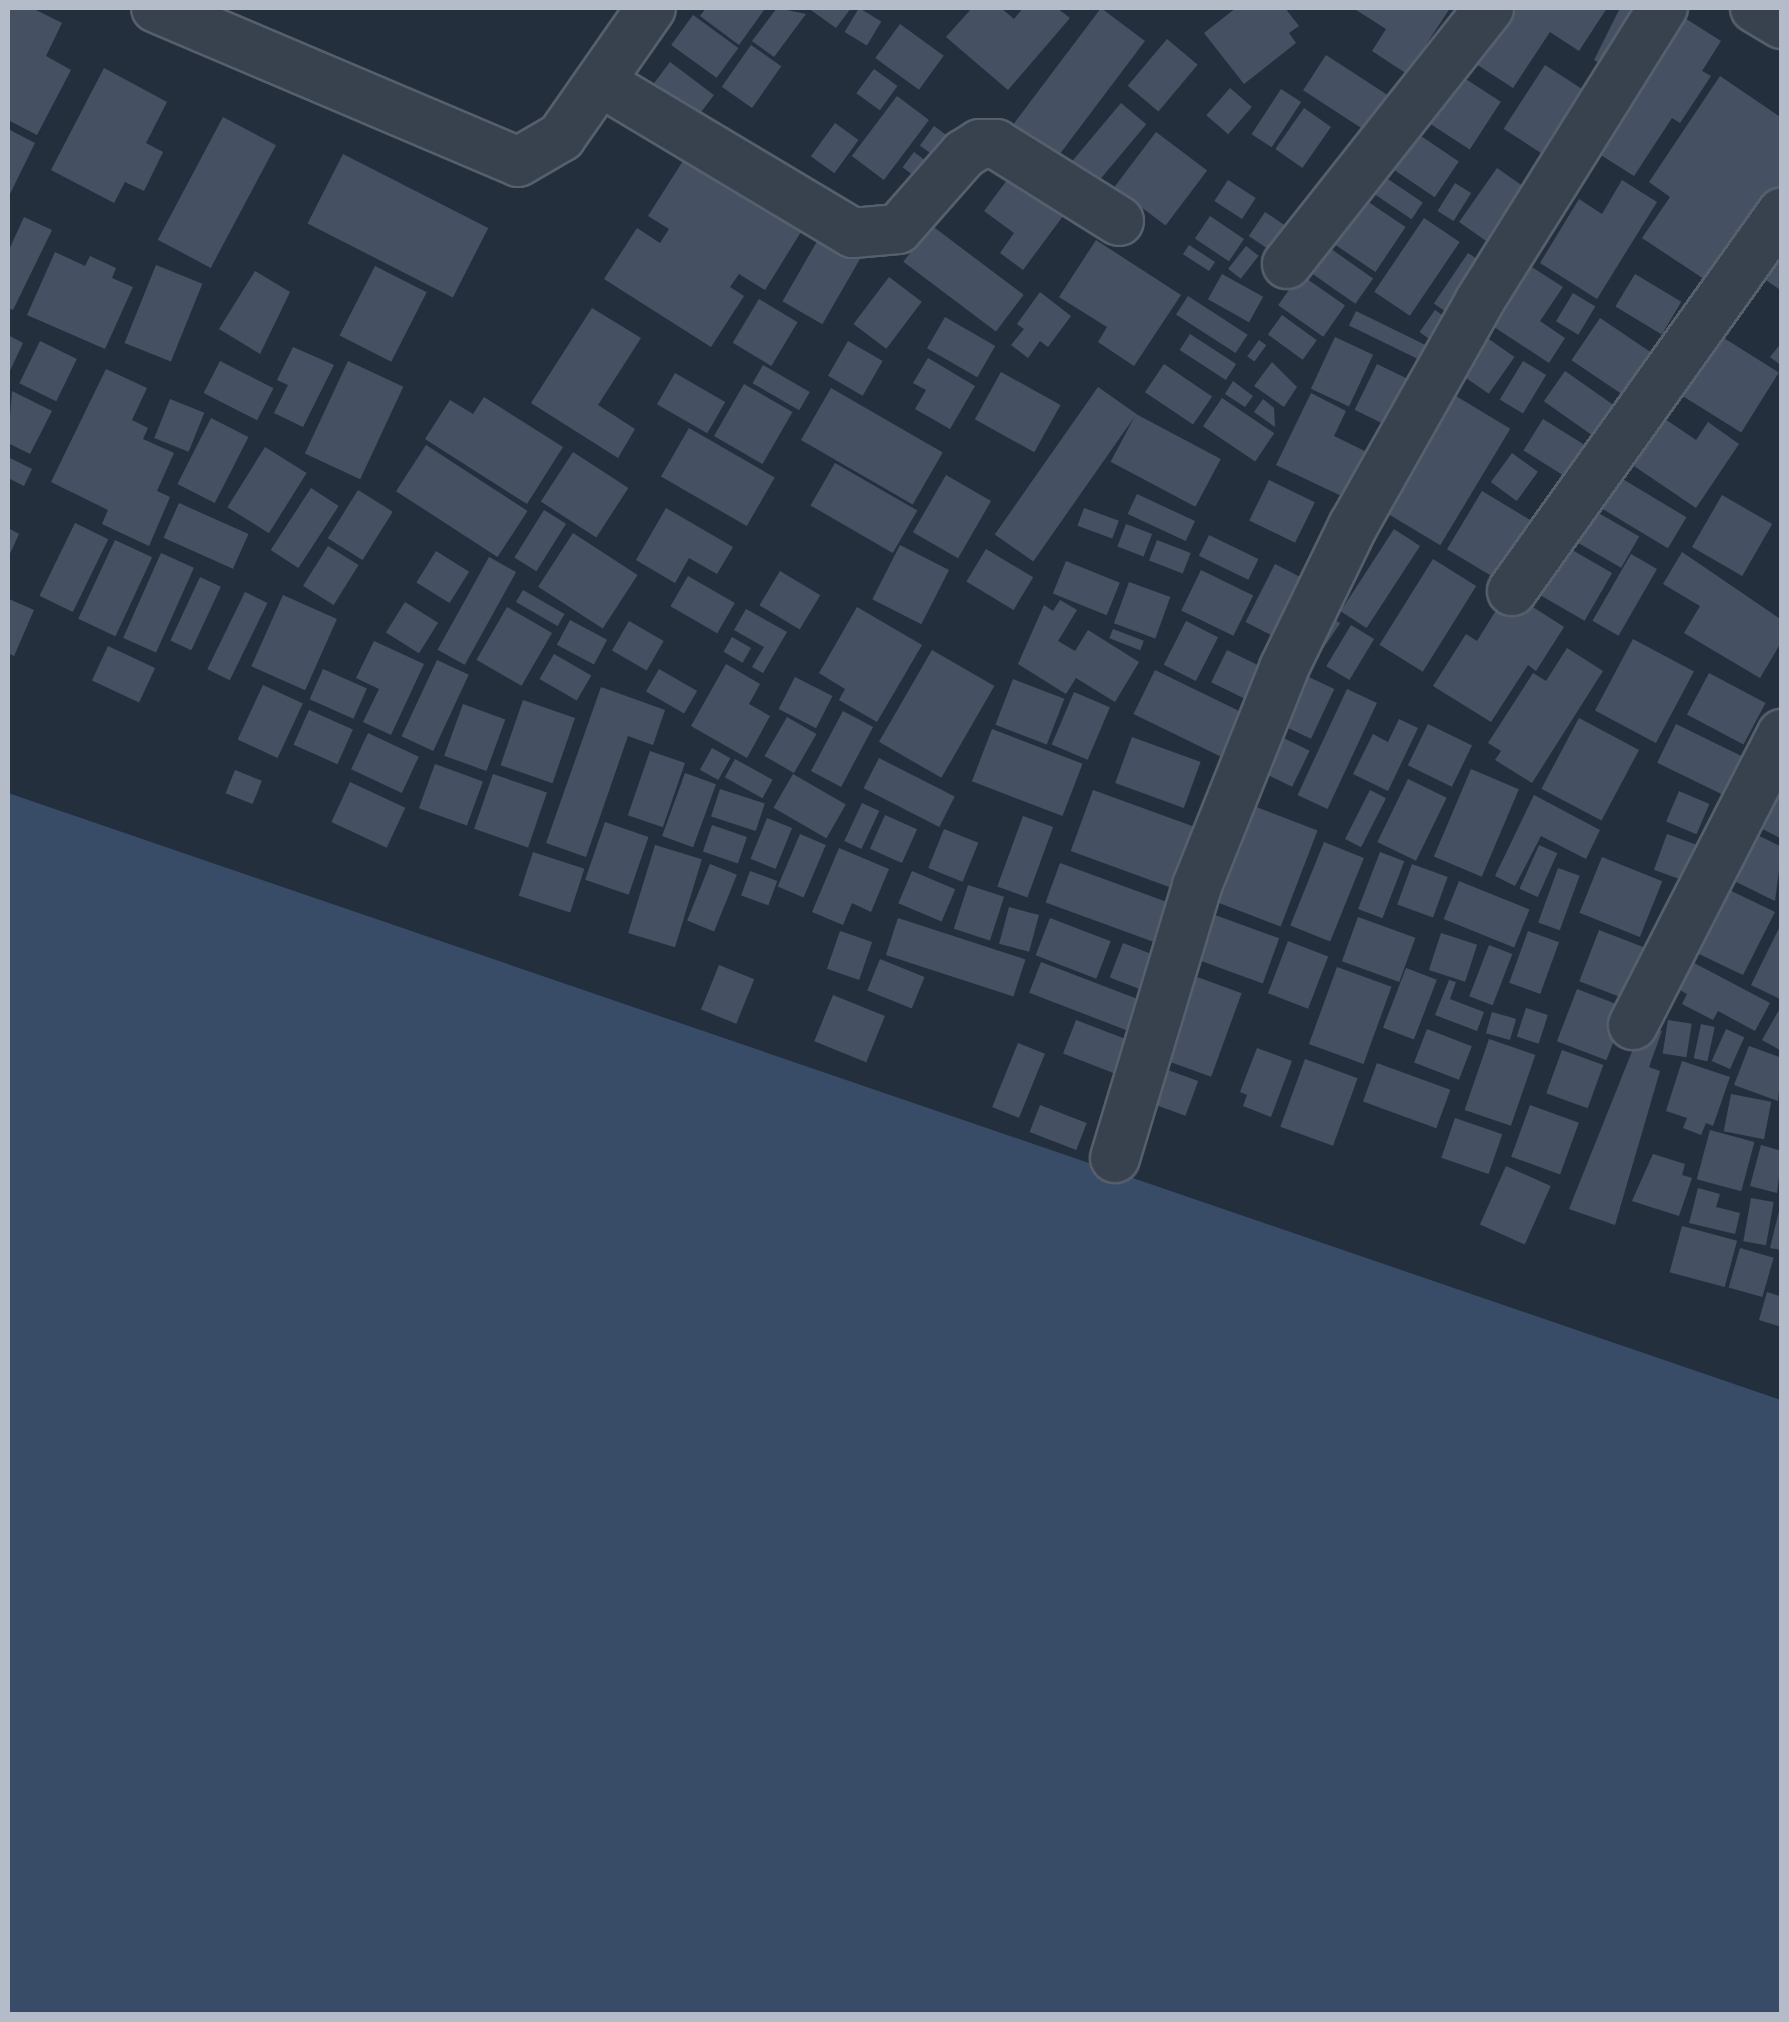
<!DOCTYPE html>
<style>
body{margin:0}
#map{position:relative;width:1789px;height:2022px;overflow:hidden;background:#242f3e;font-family:"Nunito Sans",sans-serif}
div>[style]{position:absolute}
.water>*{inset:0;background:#394c67}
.building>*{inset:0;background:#455162;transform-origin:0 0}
.roads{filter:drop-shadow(2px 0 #565f6c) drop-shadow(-2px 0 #565f6c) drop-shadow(0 2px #565f6c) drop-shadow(0 -2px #565f6c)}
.minor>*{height:48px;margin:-24px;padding:0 24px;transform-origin:24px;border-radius:24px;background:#38414e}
span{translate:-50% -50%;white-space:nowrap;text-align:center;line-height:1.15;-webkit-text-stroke:9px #1d2633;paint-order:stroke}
.frame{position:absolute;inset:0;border:10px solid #b4bcc9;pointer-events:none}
</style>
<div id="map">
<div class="water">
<i style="clip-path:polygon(8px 793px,1781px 1400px,1781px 2014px,8px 2014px)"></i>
</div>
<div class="building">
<i style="clip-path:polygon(8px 8px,32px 8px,62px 23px,46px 56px,71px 70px,37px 135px,8px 120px)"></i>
<i style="clip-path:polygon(706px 8px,761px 8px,764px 10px,739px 45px,700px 16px)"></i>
<i style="clip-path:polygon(777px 8px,806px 14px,774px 57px,752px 41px)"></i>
<i style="clip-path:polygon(808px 8px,851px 8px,836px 28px)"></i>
<i style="left:859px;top:8px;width:26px;height:28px;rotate:31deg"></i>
<i style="clip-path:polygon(972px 8px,1001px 8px,1014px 19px,1023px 8px,1057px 8px,1070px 18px,1008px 90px,946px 37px)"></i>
<i style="left:1101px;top:8px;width:55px;height:153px;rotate:37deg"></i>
<i style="clip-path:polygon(1236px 8px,1285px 8px,1299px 26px,1289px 33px,1296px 43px,1244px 84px,1204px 33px)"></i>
<i style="clip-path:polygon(1353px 8px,1450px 8px,1407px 74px,1372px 51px,1386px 29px)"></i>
<i style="clip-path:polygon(1509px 8px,1607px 8px,1579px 51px,1550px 32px,1513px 88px,1473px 62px)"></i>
<i style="clip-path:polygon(1620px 8px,1655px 8px,1623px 74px,1594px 60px)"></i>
<i style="clip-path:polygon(1672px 10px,1721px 41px,1702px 71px,1711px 76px,1680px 123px,1672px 118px,1634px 176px,1585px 145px)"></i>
<i style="left:693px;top:15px;width:56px;height:37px;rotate:36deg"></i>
<i style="left:900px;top:24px;width:54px;height:42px;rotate:36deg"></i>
<i style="left:1167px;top:39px;width:40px;height:61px;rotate:40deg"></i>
<i style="left:751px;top:45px;width:37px;height:51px;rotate:35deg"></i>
<i style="left:1326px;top:55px;width:90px;height:42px;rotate:33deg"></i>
<i style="left:670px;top:62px;width:55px;height:32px;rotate:37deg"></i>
<i style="left:1545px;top:65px;width:67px;height:76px;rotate:33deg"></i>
<i style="clip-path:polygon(104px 68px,167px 102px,146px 143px,163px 152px,144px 191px,125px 182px,114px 203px,51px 170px)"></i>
<i style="left:874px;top:69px;width:29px;height:30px;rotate:36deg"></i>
<i style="left:1458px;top:74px;width:51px;height:57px;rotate:33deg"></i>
<i style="clip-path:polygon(1720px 76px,1782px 118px,1782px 197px,1719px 289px,1642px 238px,1670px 197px,1649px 182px)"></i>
<i style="left:1230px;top:88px;width:29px;height:36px;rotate:41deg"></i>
<i style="left:1281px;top:89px;width:24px;height:54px;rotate:33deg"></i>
<i style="left:897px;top:96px;width:40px;height:75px;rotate:37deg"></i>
<i style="left:1121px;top:103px;width:33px;height:89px;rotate:40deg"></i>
<i style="left:1304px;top:108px;width:33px;height:50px;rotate:35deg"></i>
<i style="left:223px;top:117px;width:60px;height:139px;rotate:28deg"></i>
<i style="left:835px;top:123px;width:29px;height:41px;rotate:36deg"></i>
<i style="left:934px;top:126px;width:31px;height:24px;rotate:36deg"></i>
<i style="left:1409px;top:128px;width:60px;height:43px;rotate:34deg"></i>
<i style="clip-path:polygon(8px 129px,35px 143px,8px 198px)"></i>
<i style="left:1156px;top:132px;width:64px;height:69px;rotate:37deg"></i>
<i style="clip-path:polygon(693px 145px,809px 219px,765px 290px,739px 274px,730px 287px,744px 296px,711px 347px,604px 279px,637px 228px,660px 243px,669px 229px,648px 216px)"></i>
<i style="left:914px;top:152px;width:25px;height:19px;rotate:37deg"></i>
<i style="left:343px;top:154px;width:163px;height:78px;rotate:27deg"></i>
<i style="clip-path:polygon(1016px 168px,1069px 208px,1023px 270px,1000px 253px,1014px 233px,984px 211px)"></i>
<i style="left:1497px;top:168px;width:39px;height:66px;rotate:35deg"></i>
<i style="left:1373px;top:169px;width:60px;height:20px;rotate:34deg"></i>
<i style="left:1228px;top:180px;width:33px;height:25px;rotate:33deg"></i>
<i style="clip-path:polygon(1622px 180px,1657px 202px,1597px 299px,1540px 263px,1579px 199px,1602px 214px)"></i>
<i style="left:1455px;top:183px;width:19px;height:33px;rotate:32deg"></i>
<i style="left:1355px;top:193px;width:61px;height:54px;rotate:34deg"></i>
<i style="left:1265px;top:212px;width:25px;height:29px;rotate:34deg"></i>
<i style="left:1210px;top:216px;width:41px;height:27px;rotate:34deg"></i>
<i style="clip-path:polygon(24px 217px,52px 230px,13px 310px,8px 308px,8px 252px)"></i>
<i style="left:1424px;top:218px;width:43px;height:89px;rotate:34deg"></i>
<i style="left:931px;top:225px;width:116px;height:46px;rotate:37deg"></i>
<i style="left:823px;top:231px;width:46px;height:81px;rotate:30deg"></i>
<i style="clip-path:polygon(1096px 240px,1181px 295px,1134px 366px,1098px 342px,1107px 327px,1059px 297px)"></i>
<i style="clip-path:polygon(1782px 240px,1782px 291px,1757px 274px)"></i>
<i style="left:1324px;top:244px;width:60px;height:31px;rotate:35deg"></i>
<i style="left:1189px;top:245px;width:31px;height:11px;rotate:33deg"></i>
<i style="left:1246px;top:246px;width:16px;height:29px;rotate:38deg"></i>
<i style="clip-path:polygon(55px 252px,85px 266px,90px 256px,116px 268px,112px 278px,133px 287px,105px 349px,27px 315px)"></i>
<i style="left:1468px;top:253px;width:23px;height:61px;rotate:34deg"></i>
<i style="clip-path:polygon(1527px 264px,1563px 287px,1540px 321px,1565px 338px,1549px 363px,1488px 323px)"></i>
<i style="left:156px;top:265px;width:50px;height:84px;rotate:22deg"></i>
<i style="left:375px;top:266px;width:58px;height:78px;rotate:27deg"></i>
<i style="clip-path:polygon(255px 271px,290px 292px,260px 354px,219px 329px)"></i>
<i style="left:1222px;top:274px;width:47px;height:29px;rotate:29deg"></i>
<i style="left:1300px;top:274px;width:55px;height:38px;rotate:35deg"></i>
<i style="left:1635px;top:274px;width:54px;height:38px;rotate:31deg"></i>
<i style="left:889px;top:277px;width:41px;height:59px;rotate:37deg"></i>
<i style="clip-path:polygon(1040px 292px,1071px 316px,1048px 347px,1040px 341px,1028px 358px,1011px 345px,1024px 329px,1017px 324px)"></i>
<i style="left:1573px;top:293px;width:26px;height:33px;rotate:31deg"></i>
<i style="left:1188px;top:296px;width:71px;height:22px;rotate:33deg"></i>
<i style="left:759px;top:299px;width:45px;height:51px;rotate:31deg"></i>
<i style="clip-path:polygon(592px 308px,641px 338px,598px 405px,635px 429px,618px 458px,531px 403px)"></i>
<i style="left:1435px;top:310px;width:24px;height:27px;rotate:35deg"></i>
<i style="left:1356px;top:311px;width:79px;height:16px;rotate:26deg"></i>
<i style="left:1282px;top:315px;width:43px;height:24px;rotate:36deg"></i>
<i style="left:945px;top:317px;width:58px;height:36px;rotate:30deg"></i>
<i style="left:1600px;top:318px;width:73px;height:51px;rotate:34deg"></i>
<i style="left:1476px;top:330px;width:47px;height:45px;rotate:35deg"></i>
<i style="left:1711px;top:330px;width:80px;height:71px;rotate:32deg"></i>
<i style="left:1190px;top:334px;width:55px;height:19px;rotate:33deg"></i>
<i style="clip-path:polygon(8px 335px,23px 343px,8px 375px)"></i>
<i style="left:1335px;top:337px;width:42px;height:57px;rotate:25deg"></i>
<i style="left:1259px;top:340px;width:9px;height:20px;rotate:36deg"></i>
<i style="left:40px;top:341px;width:41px;height:47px;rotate:26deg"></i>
<i style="left:848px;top:341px;width:40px;height:40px;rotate:30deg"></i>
<i style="clip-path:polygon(1782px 342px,1782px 366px,1770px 357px)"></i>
<i style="clip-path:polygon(293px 347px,334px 365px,303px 427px,274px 413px,288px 385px,277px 380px)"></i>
<i style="clip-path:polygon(928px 358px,975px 386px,950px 429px,915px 409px,926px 390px,913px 383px)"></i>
<i style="left:220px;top:361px;width:60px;height:36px;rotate:27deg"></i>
<i style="left:348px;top:361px;width:61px;height:102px;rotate:25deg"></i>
<i style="left:1523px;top:361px;width:27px;height:45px;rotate:31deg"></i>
<i style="clip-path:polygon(1272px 362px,1297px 387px,1284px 407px,1254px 386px)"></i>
<i style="left:1164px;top:364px;width:58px;height:34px;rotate:34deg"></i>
<i style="left:1377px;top:364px;width:43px;height:51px;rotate:26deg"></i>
<i style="left:763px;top:365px;width:54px;height:21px;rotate:30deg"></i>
<i style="clip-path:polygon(106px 369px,147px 388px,132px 420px,148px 428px,143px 439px,174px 453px,157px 491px,170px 497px,149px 546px,102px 524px,108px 510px,51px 482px)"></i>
<i style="left:1565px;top:371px;width:70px;height:37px;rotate:35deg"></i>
<i style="left:1001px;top:372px;width:68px;height:54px;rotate:29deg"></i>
<i style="left:675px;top:373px;width:58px;height:36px;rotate:30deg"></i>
<i style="clip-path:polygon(1233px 381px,1253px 396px,1245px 407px,1225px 394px)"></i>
<i style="left:744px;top:384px;width:56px;height:60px;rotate:30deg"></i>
<i style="left:1098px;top:387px;width:47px;height:180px;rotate:35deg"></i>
<i style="left:831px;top:388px;width:129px;height:60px;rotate:30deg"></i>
<i style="left:1446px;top:390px;width:75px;height:136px;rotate:31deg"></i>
<i style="clip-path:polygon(12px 391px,52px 411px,30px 454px,8px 443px)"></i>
<i style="clip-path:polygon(1311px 393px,1346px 411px,1334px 436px,1373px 455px,1350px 500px,1276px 465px)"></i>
<i style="clip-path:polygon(484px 397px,563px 447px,527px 504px,425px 439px,450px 400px,473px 414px)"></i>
<i style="left:1222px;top:398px;width:63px;height:34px;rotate:34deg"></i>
<i style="left:170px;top:399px;width:37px;height:42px;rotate:22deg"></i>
<i style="clip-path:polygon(1263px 399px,1274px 408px,1275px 427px,1254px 412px)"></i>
<i style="left:1136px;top:414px;width:96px;height:54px;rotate:28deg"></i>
<i style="left:211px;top:418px;width:42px;height:74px;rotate:27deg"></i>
<i style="left:1543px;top:419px;width:68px;height:37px;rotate:32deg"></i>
<i style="clip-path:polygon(1665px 419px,1696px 440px,1708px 422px,1739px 444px,1696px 508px,1634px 466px)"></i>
<i style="left:689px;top:428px;width:99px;height:56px;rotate:30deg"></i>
<i style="left:426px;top:445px;width:121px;height:55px;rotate:33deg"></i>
<i style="left:265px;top:447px;width:49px;height:71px;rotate:32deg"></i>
<i style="left:573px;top:452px;width:66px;height:59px;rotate:33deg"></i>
<i style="left:1512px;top:453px;width:32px;height:36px;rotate:36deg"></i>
<i style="clip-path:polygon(8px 457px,32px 469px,24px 486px,8px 478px)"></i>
<i style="left:835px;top:463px;width:95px;height:49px;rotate:30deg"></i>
<i style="left:1611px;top:472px;width:88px;height:36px;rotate:31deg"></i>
<i style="left:946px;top:475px;width:52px;height:66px;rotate:30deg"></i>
<i style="left:1269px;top:480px;width:51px;height:45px;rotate:26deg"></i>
<i style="left:311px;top:488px;width:33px;height:74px;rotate:33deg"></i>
<i style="left:358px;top:490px;width:41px;height:57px;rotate:32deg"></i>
<i style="left:1482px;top:491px;width:69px;height:68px;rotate:31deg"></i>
<i style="left:1137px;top:494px;width:64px;height:22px;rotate:25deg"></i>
<i style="left:1722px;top:495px;width:58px;height:60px;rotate:30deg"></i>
<i style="left:179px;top:503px;width:76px;height:38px;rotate:24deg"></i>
<i style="clip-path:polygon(666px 508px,733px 547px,717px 574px,689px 558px,675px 583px,636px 560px)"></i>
<i style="left:1084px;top:508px;width:37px;height:19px;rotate:20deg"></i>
<i style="left:544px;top:510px;width:26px;height:56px;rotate:32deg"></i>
<i style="left:1595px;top:511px;width:51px;height:36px;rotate:30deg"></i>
<i style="left:75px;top:523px;width:37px;height:81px;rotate:26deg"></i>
<i style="left:1126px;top:524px;width:28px;height:24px;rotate:21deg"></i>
<i style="clip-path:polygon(8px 528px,19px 534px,8px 558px)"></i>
<i style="left:1394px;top:529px;width:31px;height:98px;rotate:33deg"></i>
<i style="left:573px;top:533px;width:77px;height:64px;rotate:33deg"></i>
<i style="left:1209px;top:535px;width:55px;height:23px;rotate:26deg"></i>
<i style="left:115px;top:540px;width:41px;height:87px;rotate:25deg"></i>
<i style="left:1157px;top:540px;width:36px;height:22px;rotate:21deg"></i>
<i style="left:900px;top:545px;width:55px;height:61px;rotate:27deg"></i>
<i style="left:328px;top:546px;width:36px;height:47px;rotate:32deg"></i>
<i style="left:1567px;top:547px;width:52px;height:55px;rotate:30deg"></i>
<i style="left:986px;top:549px;width:55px;height:38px;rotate:31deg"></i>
<i style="left:436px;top:551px;width:39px;height:37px;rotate:32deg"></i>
<i style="clip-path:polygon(1682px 552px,1782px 620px,1782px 641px,1760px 678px,1684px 633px,1700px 606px,1663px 584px)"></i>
<i style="left:161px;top:553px;width:36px;height:93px;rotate:24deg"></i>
<i style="left:1631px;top:554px;width:30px;height:77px;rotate:30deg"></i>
<i style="left:489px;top:557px;width:31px;height:106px;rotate:29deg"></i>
<i style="left:1433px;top:559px;width:51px;height:101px;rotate:32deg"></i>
<i style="left:1066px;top:561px;width:58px;height:35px;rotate:22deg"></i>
<i style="left:1275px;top:564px;width:46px;height:65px;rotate:27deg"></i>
<i style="left:1201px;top:570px;width:58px;height:45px;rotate:26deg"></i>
<i style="left:780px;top:571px;width:47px;height:40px;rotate:31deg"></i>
<i style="left:688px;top:576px;width:54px;height:35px;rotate:30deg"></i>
<i style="left:200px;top:577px;width:23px;height:70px;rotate:25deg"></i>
<i style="left:1129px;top:582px;width:44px;height:44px;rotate:20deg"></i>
<i style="left:523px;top:590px;width:48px;height:14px;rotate:30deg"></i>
<i style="clip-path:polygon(1508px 591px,1564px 627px,1536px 671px,1528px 665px,1491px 722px,1433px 686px,1466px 634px,1477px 641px)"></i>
<i style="left:245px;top:592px;width:25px;height:86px;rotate:26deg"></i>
<i style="left:283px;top:595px;width:59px;height:78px;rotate:24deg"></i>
<i style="clip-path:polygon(9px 599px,34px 610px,14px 656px,8px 653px)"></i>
<i style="clip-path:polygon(1060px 600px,1077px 610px,1058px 641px,1075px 651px,1088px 630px,1139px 662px,1115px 702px,1076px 678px,1066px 694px,1018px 664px,1044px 605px,1053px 611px)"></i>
<i style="left:405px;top:602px;width:39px;height:36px;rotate:32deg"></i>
<i style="left:507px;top:607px;width:52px;height:61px;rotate:30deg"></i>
<i style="clip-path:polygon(857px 607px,922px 645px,877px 722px,839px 700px,845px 689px,819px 673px)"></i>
<i style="clip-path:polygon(746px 609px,787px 632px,763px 673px,752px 667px,764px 647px,734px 630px)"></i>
<i style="left:1331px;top:617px;width:11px;height:49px;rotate:34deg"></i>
<i style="left:570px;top:620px;width:42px;height:28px;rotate:28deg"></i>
<i style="left:629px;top:621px;width:40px;height:34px;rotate:30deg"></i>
<i style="left:1186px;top:621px;width:36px;height:49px;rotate:27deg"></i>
<i style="left:1351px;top:625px;width:27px;height:48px;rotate:31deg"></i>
<i style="left:1113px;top:629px;width:33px;height:10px;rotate:21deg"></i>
<i style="left:732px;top:637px;width:22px;height:17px;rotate:30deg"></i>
<i style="left:1633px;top:639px;width:69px;height:81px;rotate:28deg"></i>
<i style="clip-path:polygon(374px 641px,424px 664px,391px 735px,363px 722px,379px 689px,356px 678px)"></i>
<i style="left:108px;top:646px;width:52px;height:38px;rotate:25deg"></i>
<i style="clip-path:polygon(1567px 648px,1603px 671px,1532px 783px,1495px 760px,1501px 751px,1488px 743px,1533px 673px,1546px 681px)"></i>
<i style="left:932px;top:650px;width:72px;height:106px;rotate:30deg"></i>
<i style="left:1227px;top:650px;width:58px;height:36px;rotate:26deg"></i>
<i style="left:554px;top:654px;width:43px;height:29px;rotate:30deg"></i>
<i style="left:437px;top:660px;width:35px;height:84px;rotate:25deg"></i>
<i style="clip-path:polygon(726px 664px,760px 684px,749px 704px,770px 716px,747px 758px,691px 726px)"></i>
<i style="left:323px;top:669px;width:48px;height:33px;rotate:24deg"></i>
<i style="left:659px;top:669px;width:44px;height:26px;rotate:30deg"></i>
<i style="left:1155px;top:670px;width:117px;height:49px;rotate:26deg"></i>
<i style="left:1298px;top:672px;width:40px;height:55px;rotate:25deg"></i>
<i style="left:1709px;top:673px;width:64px;height:47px;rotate:28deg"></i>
<i style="left:795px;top:677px;width:42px;height:36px;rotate:27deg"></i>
<i style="left:1013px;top:679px;width:55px;height:49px;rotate:21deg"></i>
<i style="left:263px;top:685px;width:44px;height:60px;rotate:25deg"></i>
<i style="clip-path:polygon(601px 687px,665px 710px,653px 745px,628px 736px,586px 857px,546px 843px)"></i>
<i style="left:1347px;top:689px;width:33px;height:117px;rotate:25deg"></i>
<i style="left:1074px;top:692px;width:39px;height:57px;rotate:23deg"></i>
<i style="left:523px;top:700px;width:55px;height:69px;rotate:19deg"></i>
<i style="left:463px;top:704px;width:45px;height:55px;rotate:20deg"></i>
<i style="left:309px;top:710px;width:48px;height:38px;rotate:24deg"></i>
<i style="left:843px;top:711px;width:34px;height:68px;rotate:28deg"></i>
<i style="left:787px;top:717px;width:34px;height:45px;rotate:30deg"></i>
<i style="left:1579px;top:718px;width:68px;height:80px;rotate:28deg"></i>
<i style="clip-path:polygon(1399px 719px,1418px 728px,1388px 791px,1353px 774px,1373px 734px,1388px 742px)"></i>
<i style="left:1428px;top:724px;width:49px;height:46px;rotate:26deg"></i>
<i style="left:1676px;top:724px;width:75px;height:43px;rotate:26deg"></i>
<i style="left:992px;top:729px;width:97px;height:56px;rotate:21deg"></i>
<i style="left:1271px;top:732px;width:43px;height:40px;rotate:26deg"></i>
<i style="left:368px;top:733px;width:56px;height:40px;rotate:25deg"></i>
<i style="left:1132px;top:737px;width:73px;height:49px;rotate:20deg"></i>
<i style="left:712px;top:748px;width:21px;height:25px;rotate:29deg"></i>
<i style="left:650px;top:751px;width:37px;height:68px;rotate:19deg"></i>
<i style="left:879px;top:758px;width:85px;height:34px;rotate:27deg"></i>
<i style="left:735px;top:759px;width:43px;height:21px;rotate:29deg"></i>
<i style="left:435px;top:764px;width:51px;height:47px;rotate:20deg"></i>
<i style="left:1471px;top:769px;width:52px;height:95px;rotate:23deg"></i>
<i style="left:235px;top:770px;width:29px;height:25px;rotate:22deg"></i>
<i style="left:685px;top:773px;width:33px;height:67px;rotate:20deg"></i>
<i style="left:493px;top:774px;width:57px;height:58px;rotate:19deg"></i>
<i style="left:793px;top:774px;width:61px;height:39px;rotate:30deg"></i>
<i style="clip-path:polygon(1782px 775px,1782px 839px,1749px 822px)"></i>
<i style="left:1408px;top:779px;width:43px;height:70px;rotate:26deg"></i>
<i style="left:350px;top:782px;width:61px;height:44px;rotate:25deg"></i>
<i style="left:720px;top:789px;width:47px;height:29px;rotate:18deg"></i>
<i style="left:1093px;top:790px;width:118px;height:65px;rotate:20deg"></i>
<i style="left:1370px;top:790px;width:18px;height:55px;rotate:27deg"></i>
<i style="left:1679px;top:791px;width:33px;height:33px;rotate:23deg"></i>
<i style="clip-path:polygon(1534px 795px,1600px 830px,1586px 859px,1541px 836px,1515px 886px,1495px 876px)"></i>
<i style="left:1241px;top:801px;width:82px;height:103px;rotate:21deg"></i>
<i style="left:862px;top:803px;width:19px;height:42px;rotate:25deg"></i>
<i style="left:885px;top:815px;width:35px;height:37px;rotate:24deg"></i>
<i style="left:1023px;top:816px;width:32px;height:75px;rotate:20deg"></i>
<i style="left:767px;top:818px;width:27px;height:44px;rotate:22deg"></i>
<i style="left:605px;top:822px;width:46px;height:61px;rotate:19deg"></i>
<i style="left:712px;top:825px;width:37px;height:28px;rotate:19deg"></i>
<i style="left:944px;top:829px;width:37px;height:42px;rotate:22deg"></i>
<i style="clip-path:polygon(1747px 830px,1782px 847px,1775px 901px,1724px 876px)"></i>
<i style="left:800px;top:834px;width:28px;height:57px;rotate:23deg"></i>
<i style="left:1667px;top:834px;width:32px;height:38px;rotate:20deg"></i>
<i style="left:1324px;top:842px;width:43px;height:90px;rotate:22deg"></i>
<i style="left:655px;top:845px;width:49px;height:92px;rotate:17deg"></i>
<i style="left:1539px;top:845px;width:20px;height:48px;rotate:24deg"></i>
<i style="clip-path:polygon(839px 848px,889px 869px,871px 912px,852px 903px,843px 925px,812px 912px)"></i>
<i style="left:533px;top:852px;width:54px;height:46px;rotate:18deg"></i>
<i style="left:1380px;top:852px;width:26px;height:61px;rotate:21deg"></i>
<i style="left:1602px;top:857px;width:65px;height:60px;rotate:22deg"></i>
<i style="left:1060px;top:863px;width:127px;height:42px;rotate:20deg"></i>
<i style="left:710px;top:864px;width:29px;height:61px;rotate:22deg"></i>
<i style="left:1412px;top:864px;width:38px;height:43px;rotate:20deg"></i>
<i style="left:1558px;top:868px;width:23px;height:58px;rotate:20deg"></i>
<i style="left:750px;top:871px;width:29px;height:26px;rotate:20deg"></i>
<i style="left:912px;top:871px;width:47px;height:35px;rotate:23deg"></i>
<i style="left:1459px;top:881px;width:76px;height:41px;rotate:22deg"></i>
<i style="left:968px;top:885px;width:38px;height:46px;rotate:18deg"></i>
<i style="clip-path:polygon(1719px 885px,1775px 912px,1743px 975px,1678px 944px)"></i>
<i style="left:1009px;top:907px;width:31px;height:38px;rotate:15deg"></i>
<i style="left:1204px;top:911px;width:80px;height:48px;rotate:20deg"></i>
<i style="left:1358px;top:917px;width:61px;height:47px;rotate:20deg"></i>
<i style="left:898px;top:918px;width:134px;height:39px;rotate:18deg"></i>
<i style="left:1050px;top:918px;width:65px;height:40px;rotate:21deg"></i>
<i style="clip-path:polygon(1782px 922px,1782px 1000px,1751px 985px)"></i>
<i style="left:1599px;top:930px;width:50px;height:55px;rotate:21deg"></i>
<i style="left:840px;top:931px;width:34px;height:40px;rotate:19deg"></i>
<i style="left:1528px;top:931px;width:33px;height:55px;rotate:20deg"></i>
<i style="left:1441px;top:933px;width:38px;height:39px;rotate:18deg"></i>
<i style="left:1288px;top:941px;width:43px;height:56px;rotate:21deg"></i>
<i style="left:1123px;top:943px;width:43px;height:37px;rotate:21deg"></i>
<i style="left:1489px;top:945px;width:25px;height:55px;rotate:21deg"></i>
<i style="clip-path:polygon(1679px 955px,1770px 1003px,1755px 1031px,1718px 1011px,1713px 1020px,1682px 1004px,1687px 994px,1665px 982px)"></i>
<i style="left:880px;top:959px;width:48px;height:34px;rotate:22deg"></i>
<i style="left:1041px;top:962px;width:116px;height:33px;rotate:21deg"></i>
<i style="left:719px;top:965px;width:38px;height:48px;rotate:22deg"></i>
<i style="left:1337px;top:967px;width:58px;height:82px;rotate:20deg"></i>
<i style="left:1406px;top:968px;width:33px;height:64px;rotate:21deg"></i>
<i style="left:1189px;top:974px;width:56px;height:89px;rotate:20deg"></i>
<i style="clip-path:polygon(1449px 980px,1456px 982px,1450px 999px,1484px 1012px,1477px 1031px,1435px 1015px)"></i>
<i style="left:1577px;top:989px;width:53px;height:56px;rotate:21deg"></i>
<i style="left:833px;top:995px;width:56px;height:50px;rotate:22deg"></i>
<i style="left:1526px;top:1008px;width:23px;height:30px;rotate:18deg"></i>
<i style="clip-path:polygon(1779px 1010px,1782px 1012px,1782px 1051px,1762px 1040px)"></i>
<i style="left:1492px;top:1012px;width:25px;height:22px;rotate:16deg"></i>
<i style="left:1076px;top:1020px;width:65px;height:36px;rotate:21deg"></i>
<i style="left:1668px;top:1020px;width:24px;height:34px;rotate:9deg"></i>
<i style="clip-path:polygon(1643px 1024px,1662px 1031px,1649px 1067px,1660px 1071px,1615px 1225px,1569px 1209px)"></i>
<i style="left:1701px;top:1024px;width:14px;height:35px;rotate:12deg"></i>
<i style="left:1427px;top:1029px;width:48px;height:36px;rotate:21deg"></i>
<i style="left:1726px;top:1029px;width:20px;height:35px;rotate:24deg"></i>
<i style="left:1489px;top:1039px;width:49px;height:75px;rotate:19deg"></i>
<i style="left:1018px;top:1043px;width:29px;height:69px;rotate:22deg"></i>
<i style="clip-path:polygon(1749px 1046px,1782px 1058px,1778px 1101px,1734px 1085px)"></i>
<i style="clip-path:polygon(1257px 1048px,1292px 1061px,1271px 1117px,1243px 1106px,1247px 1095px,1240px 1092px)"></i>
<i style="left:1562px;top:1050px;width:44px;height:46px;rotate:20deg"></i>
<i style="left:1305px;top:1059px;width:56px;height:72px;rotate:20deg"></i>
<i style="clip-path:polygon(1682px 1061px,1730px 1077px,1713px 1126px,1706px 1123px,1701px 1135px,1683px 1128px,1687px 1118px,1666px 1111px)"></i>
<i style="left:1377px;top:1063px;width:78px;height:41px;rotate:20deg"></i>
<i style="left:1154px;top:1065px;width:47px;height:37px;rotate:20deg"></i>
<i style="left:1731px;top:1094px;width:41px;height:38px;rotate:11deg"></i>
<i style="left:1040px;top:1105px;width:50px;height:29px;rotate:21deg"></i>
<i style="left:1530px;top:1105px;width:52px;height:55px;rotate:20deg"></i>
<i style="left:1455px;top:1118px;width:50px;height:42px;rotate:19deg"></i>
<i style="left:1710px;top:1130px;width:46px;height:51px;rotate:15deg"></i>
<i style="clip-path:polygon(1761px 1145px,1782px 1151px,1777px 1193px,1750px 1186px)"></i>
<i style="clip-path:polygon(1653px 1154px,1685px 1164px,1682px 1175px,1692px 1178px,1679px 1216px,1632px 1201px)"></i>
<i style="left:1506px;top:1166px;width:49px;height:64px;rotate:24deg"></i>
<i style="clip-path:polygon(1698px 1188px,1720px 1194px,1716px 1207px,1740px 1213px,1735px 1234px,1689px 1223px)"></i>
<i style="left:1751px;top:1198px;width:23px;height:44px;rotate:10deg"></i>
<i style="clip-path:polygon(1780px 1207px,1782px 1207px,1782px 1250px,1770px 1248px)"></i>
<i style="left:1682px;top:1226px;width:57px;height:48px;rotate:15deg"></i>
<i style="left:1740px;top:1248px;width:35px;height:41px;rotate:16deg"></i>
<i style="clip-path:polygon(1767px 1292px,1782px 1297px,1782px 1327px,1759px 1320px)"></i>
</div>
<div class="roads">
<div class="minor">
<i style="left:156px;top:8px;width:393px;rotate:23deg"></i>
<i style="left:518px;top:162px;width:50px;rotate:-30.2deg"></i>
<i style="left:561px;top:137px;width:157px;rotate:-55.1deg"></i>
<i style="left:1755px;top:8px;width:31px;rotate:31deg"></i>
<i style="left:602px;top:83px;width:292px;rotate:30.9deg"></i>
<i style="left:853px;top:233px;width:45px;rotate:-5.1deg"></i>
<i style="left:898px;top:229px;width:100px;rotate:-48.7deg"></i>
<i style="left:964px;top:154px;width:19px;rotate:-32deg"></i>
<i style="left:980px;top:144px;width:16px"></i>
<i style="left:996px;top:144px;width:145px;rotate:32deg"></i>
<i style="left:1287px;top:264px;width:326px;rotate:-51.7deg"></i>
<i style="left:1512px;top:591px;width:465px;rotate:-54.5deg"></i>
<i style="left:1633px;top:1025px;width:327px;rotate:-62.9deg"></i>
<i style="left:1115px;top:1158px;width:284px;rotate:-73.2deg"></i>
<i style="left:1197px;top:886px;width:235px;rotate:-68.2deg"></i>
<i style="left:1284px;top:668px;width:158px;rotate:-64.1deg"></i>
<i style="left:1353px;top:526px;width:257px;rotate:-60.6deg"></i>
<i style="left:1479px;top:302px;width:347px;rotate:-58deg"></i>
</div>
</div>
<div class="frame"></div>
</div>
